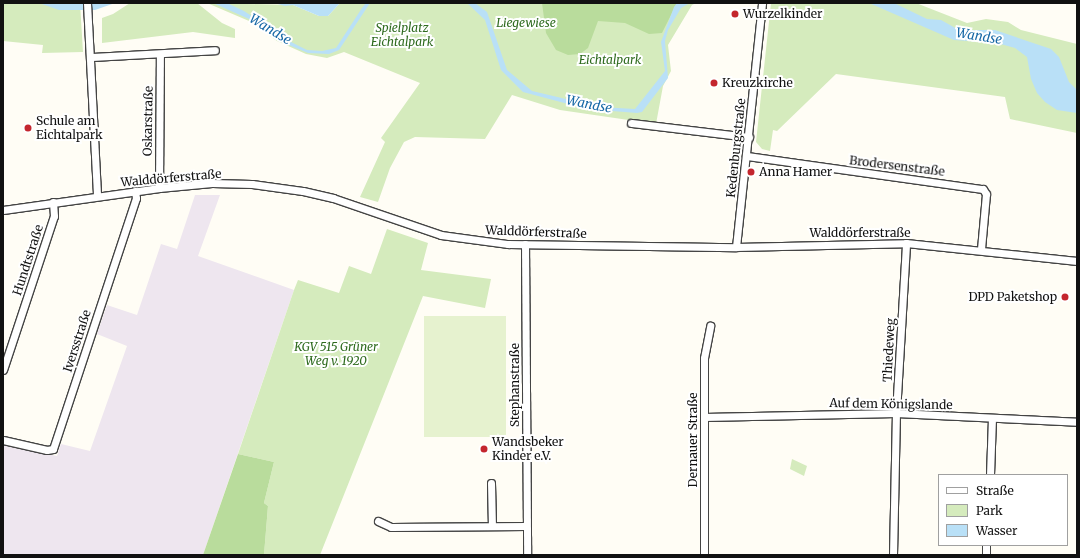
<!DOCTYPE html>
<meta charset="utf-8">
<style>
body{margin:0}
#map{position:relative;width:1080px;height:558px;overflow:hidden;background:#fffdf5;font-family:Merriweather,serif}
div>[style]{position:absolute}
.industrial>*{inset:0;background:#eee6ef}
.green>*{inset:0;background:#d5ebbd}
.forest>*{inset:0;background:#b9dc9c}
.pitch>*{inset:0;background:#e6f2cf;transform-origin:0 0}
.water>*{inset:0;background:#b9e0f7}
.roads{filter:drop-shadow(1px 0 #444) drop-shadow(-1px 0 #444) drop-shadow(0 1px #444) drop-shadow(0 -1px #444)}
.minor>*{height:7px;margin:-3.5px;padding:0 3.5px;transform-origin:3.5px;border-radius:3.5px;background:#fff}
.dots>*{width:11px;height:11px;translate:-50% -50%;box-sizing:border-box;border:2px solid #fff;border-radius:50%}
span{translate:-50% -50%;white-space:nowrap;text-align:center;line-height:1.15;-webkit-text-stroke:4px #fff;paint-order:stroke}
.poi-label{font-size:12px;color:#111}
.left{translate:0 -50%;text-align:left}
.right{translate:-100% -50%;text-align:right}
.park-label{font-size:12px;color:#2f6b1f;font-style:italic}
.street-label{font-size:12px;color:#111}
.water-label{font-size:13px;color:#1768a6;font-style:italic}
.frame{position:absolute;inset:0;border:4px solid #111;pointer-events:none}
.legend{position:absolute;left:938px;top:474px;width:130px;height:72px;box-sizing:border-box;background:#fff;border:1px solid #a0a0a0;margin:0;padding:5px 7px;list-style:none;font-size:12px;color:#111}
.legend li{display:flex;align-items:center;gap:8px;height:20px}
.legend b{width:20px;border:1px solid #a0a0a0}
</style>
<div id="map">
<div class="industrial">
<i style="clip-path:polygon(195px 195px,220px 195px,198px 256px,294px 290px,203px 555px,3px 555px,3px 444px,57px 456px,61px 444px,90px 451px,127px 346px,97px 334px,107px 305px,137px 315px,161px 244px,177px 249px)"></i>
</div>
<div class="green">
<i style="clip-path:polygon(3px 3px,80px 3px,83px 52px,42px 53px,43px 45px,3px 41px)"></i>
<i style="clip-path:polygon(130px 3px,197px 3px,222px 23px,235px 29px,235px 38px,193px 32px,102px 43px,102px 18px,113px 14px)"></i>
<i style="clip-path:polygon(207px 3px,293px 5px,319px 16px,328px 16px,340px 3px,696px 3px,692px 5px,668px 45px,671px 71px,663px 86px,656px 124px,560px 110px,512px 95px,485px 139px,415px 137px,404px 142px,390px 168px,378px 202px,360px 197px,385px 142px,381px 138px,420px 83px,344px 52px,327px 58px,306px 54px,277px 41px,249px 21px)"></i>
<i style="clip-path:polygon(771px 3px,916px 3px,967px 23px,986px 19px,1008px 22px,1021px 30px,1077px 44px,1077px 133px,1010px 119px,1005px 97px,836px 74px,777px 131px,773px 130px,770px 151px,762px 149px,756px 142px)"></i>
<i style="clip-path:polygon(387px 229px,428px 243px,421px 270px,491px 279px,485px 308px,423px 296px,320px 555px,264px 555px,268px 506px,264px 503px,274px 462px,238px 454px,294px 290px,298px 280px,339px 293px,349px 266px,371px 274px)"></i>
<i style="clip-path:polygon(792px 459px,807px 466px,804px 476px,790px 469px)"></i>
</div>
<div class="forest">
<i style="clip-path:polygon(542px 3px,677px 3px,662px 33px,649px 34px,625px 23px,598px 21px,588px 48px,580px 54px,568px 55px,556px 50px,546px 33px)"></i>
<i style="clip-path:polygon(238px 454px,274px 462px,264px 503px,268px 506px,264px 555px,203px 555px)"></i>
</div>
<div class="pitch">
<i style="left:424px;top:316px;width:82px;height:121px"></i>
</div>
<div class="water">
<i style="clip-path:polygon(39px 3px,115px 3px,95px 10px,59px 10px)"></i>
<i style="clip-path:polygon(213px 3px,227px 3px,244px 11px,291px 42px,307px 50px,322px 51px,336px 48px,362px 8px,366px 3px,370px 3px,339px 50px,329px 54px,308px 53px,296px 48px,277px 40px,249px 19px)"></i>
<i style="clip-path:polygon(274px 3px,340px 3px,328px 16px,319px 16px,293px 5px,285px 6px)"></i>
<i style="clip-path:polygon(467px 3px,475px 3px,487px 12px,507px 70px,532px 91px,600px 107px,635px 109px,665px 71px,661px 42px,674px 7px,677px 3px,690px 3px,681px 8px,668px 30px,665px 41px,668px 78px,642px 112px,637px 113px,587px 109px,523px 92px,501px 70px,485px 20px)"></i>
<i style="clip-path:polygon(869px 3px,894px 3px,927px 19px,941px 20px,959px 30px,995px 30px,1051px 49px,1059px 57px,1069px 82px,1077px 90px,1077px 113px,1057px 110px,1045px 102px,1037px 93px,1031px 79px,1027px 57px,1015px 48px,997px 43px,954px 40px)"></i>
</div>
<div class="roads">
<div class="minor">
<i style="left:87px;top:3px;width:193px;rotate:87deg"></i>
<i style="left:91px;top:57px;width:124px;rotate:-3.2deg"></i>
<i style="left:631px;top:123px;width:119px;rotate:6.8deg"></i>
<i style="left:747px;top:156px;width:238px;rotate:8deg"></i>
<i style="left:983px;top:189px;width:6px;rotate:59deg"></i>
<i style="left:986px;top:194px;width:55px;rotate:95.2deg"></i>
<i style="left:159px;top:188px;width:134px;rotate:-89.6deg"></i>
<i style="left:3px;top:210px;width:158px;rotate:-8deg"></i>
<i style="left:159px;top:188px;width:53px;rotate:-5.4deg"></i>
<i style="left:212px;top:183px;width:40px;rotate:1.4deg"></i>
<i style="left:252px;top:184px;width:51px;rotate:7.8deg"></i>
<i style="left:303px;top:191px;width:31px;rotate:13deg"></i>
<i style="left:333px;top:198px;width:114px;rotate:18.9deg"></i>
<i style="left:441px;top:235px;width:68px;rotate:7.7deg"></i>
<i style="left:508px;top:244px;width:228px;rotate:0.8deg"></i>
<i style="left:736px;top:247px;width:170px;rotate:-1.3deg"></i>
<i style="left:906px;top:243px;width:172px;rotate:6deg"></i>
<i style="left:525px;top:244px;width:311px;rotate:89.6deg"></i>
<i style="left:736px;top:247px;width:245px;rotate:-83.9deg"></i>
<i style="left:3px;top:370px;width:162px;rotate:-71.7deg"></i>
<i style="left:54px;top:216px;width:14px;rotate:-94deg"></i>
<i style="left:704px;top:417px;width:192px;rotate:-1.2deg"></i>
<i style="left:896px;top:413px;width:181px;rotate:2.8deg"></i>
<i style="left:3px;top:440px;width:45px;rotate:12.8deg"></i>
<i style="left:47px;top:450px;width:6px;rotate:-9deg"></i>
<i style="left:53px;top:449px;width:264px;rotate:-71.7deg"></i>
<i style="left:136px;top:198px;width:7px;rotate:-98deg"></i>
<i style="left:990px;top:475px;width:57px;rotate:-88deg"></i>
<i style="left:491px;top:483px;width:43px;rotate:88.7deg"></i>
<i style="left:378px;top:521px;width:14px;rotate:25deg"></i>
<i style="left:391px;top:527px;width:135px;rotate:-0.4deg"></i>
<i style="left:704px;top:555px;width:197px;rotate:-90deg"></i>
<i style="left:704px;top:358px;width:33px;rotate:-79deg"></i>
<i style="left:893px;top:555px;width:142px;rotate:-88.8deg"></i>
<i style="left:896px;top:413px;width:170px;rotate:-86.6deg"></i>
<i style="left:986px;top:555px;width:10px;rotate:-90deg"></i>
</div>
</div>
<div class="dots">
<i style="left:735px;top:14px;background:#c4262e"></i>
<i style="left:714px;top:83px;background:#c4262e"></i>
<i style="left:28px;top:128px;background:#c4262e"></i>
<i style="left:751px;top:172px;background:#c4262e"></i>
<i style="left:1065px;top:297px;background:#c4262e"></i>
<i style="left:484px;top:449px;background:#c4262e"></i>
</div>
<div class="poi-label">
<span class="left" style="left:743px;top:14px">Wurzelkinder</span>
<span class="left" style="left:722px;top:83px">Kreuzkirche</span>
<span class="left" style="left:36px;top:128px">Schule am<br>Eichtalpark</span>
<span class="left" style="left:759px;top:172px">Anna Hamer</span>
<span class="right" style="left:1057px;top:297px">DPD Paketshop</span>
<span class="left" style="left:492px;top:449px">Wandsbeker<br>Kinder e.V.</span>
</div>
<div class="park-label">
<span style="left:526px;top:23px">Liegewiese</span>
<span style="left:402px;top:35px">Spielplatz<br>Eichtalpark</span>
<span style="left:610px;top:60px">Eichtalpark</span>
<span style="left:336px;top:354px">KGV 515 Grüner<br>Weg v. 1920</span>
</div>
<div class="street-label">
<span style="left:148px;top:121px;rotate:-89deg">Oskarstraße</span>
<span style="left:736px;top:148px;rotate:-84deg">Kedenburgstraße</span>
<span style="left:897px;top:166px;rotate:7deg">Brodersenstraße</span>
<span style="left:171px;top:178px;rotate:-5deg">Walddörferstraße</span>
<span style="left:536px;top:232px;rotate:2deg">Walddörferstraße</span>
<span style="left:860px;top:233px">Walddörferstraße</span>
<span style="left:28px;top:260px;rotate:-72deg">Hundtstraße</span>
<span style="left:77px;top:341px;rotate:-72deg">Iversstraße</span>
<span style="left:889px;top:350px;rotate:-87deg">Thiedeweg</span>
<span style="left:515px;top:385px;rotate:-90deg">Stephanstraße</span>
<span style="left:891px;top:404px;rotate:1deg">Auf dem Königslande</span>
<span style="left:693px;top:440px;rotate:-90deg">Dernauer Straße</span>
</div>
<div class="water-label">
<span style="left:270px;top:30px;rotate:31deg">Wandse</span>
<span style="left:979px;top:37px;rotate:9deg">Wandse</span>
<span style="left:589px;top:105px;rotate:11deg">Wandse</span>
</div>
<div class="frame"></div>
<ul class="legend">
<li><b style="height:5px;background:#fff"></b>Straße</li>
<li><b style="height:11px;background:#d5ebbd"></b>Park</li>
<li><b style="height:11px;background:#b9e0f7"></b>Wasser</li>
</ul>
</div>
